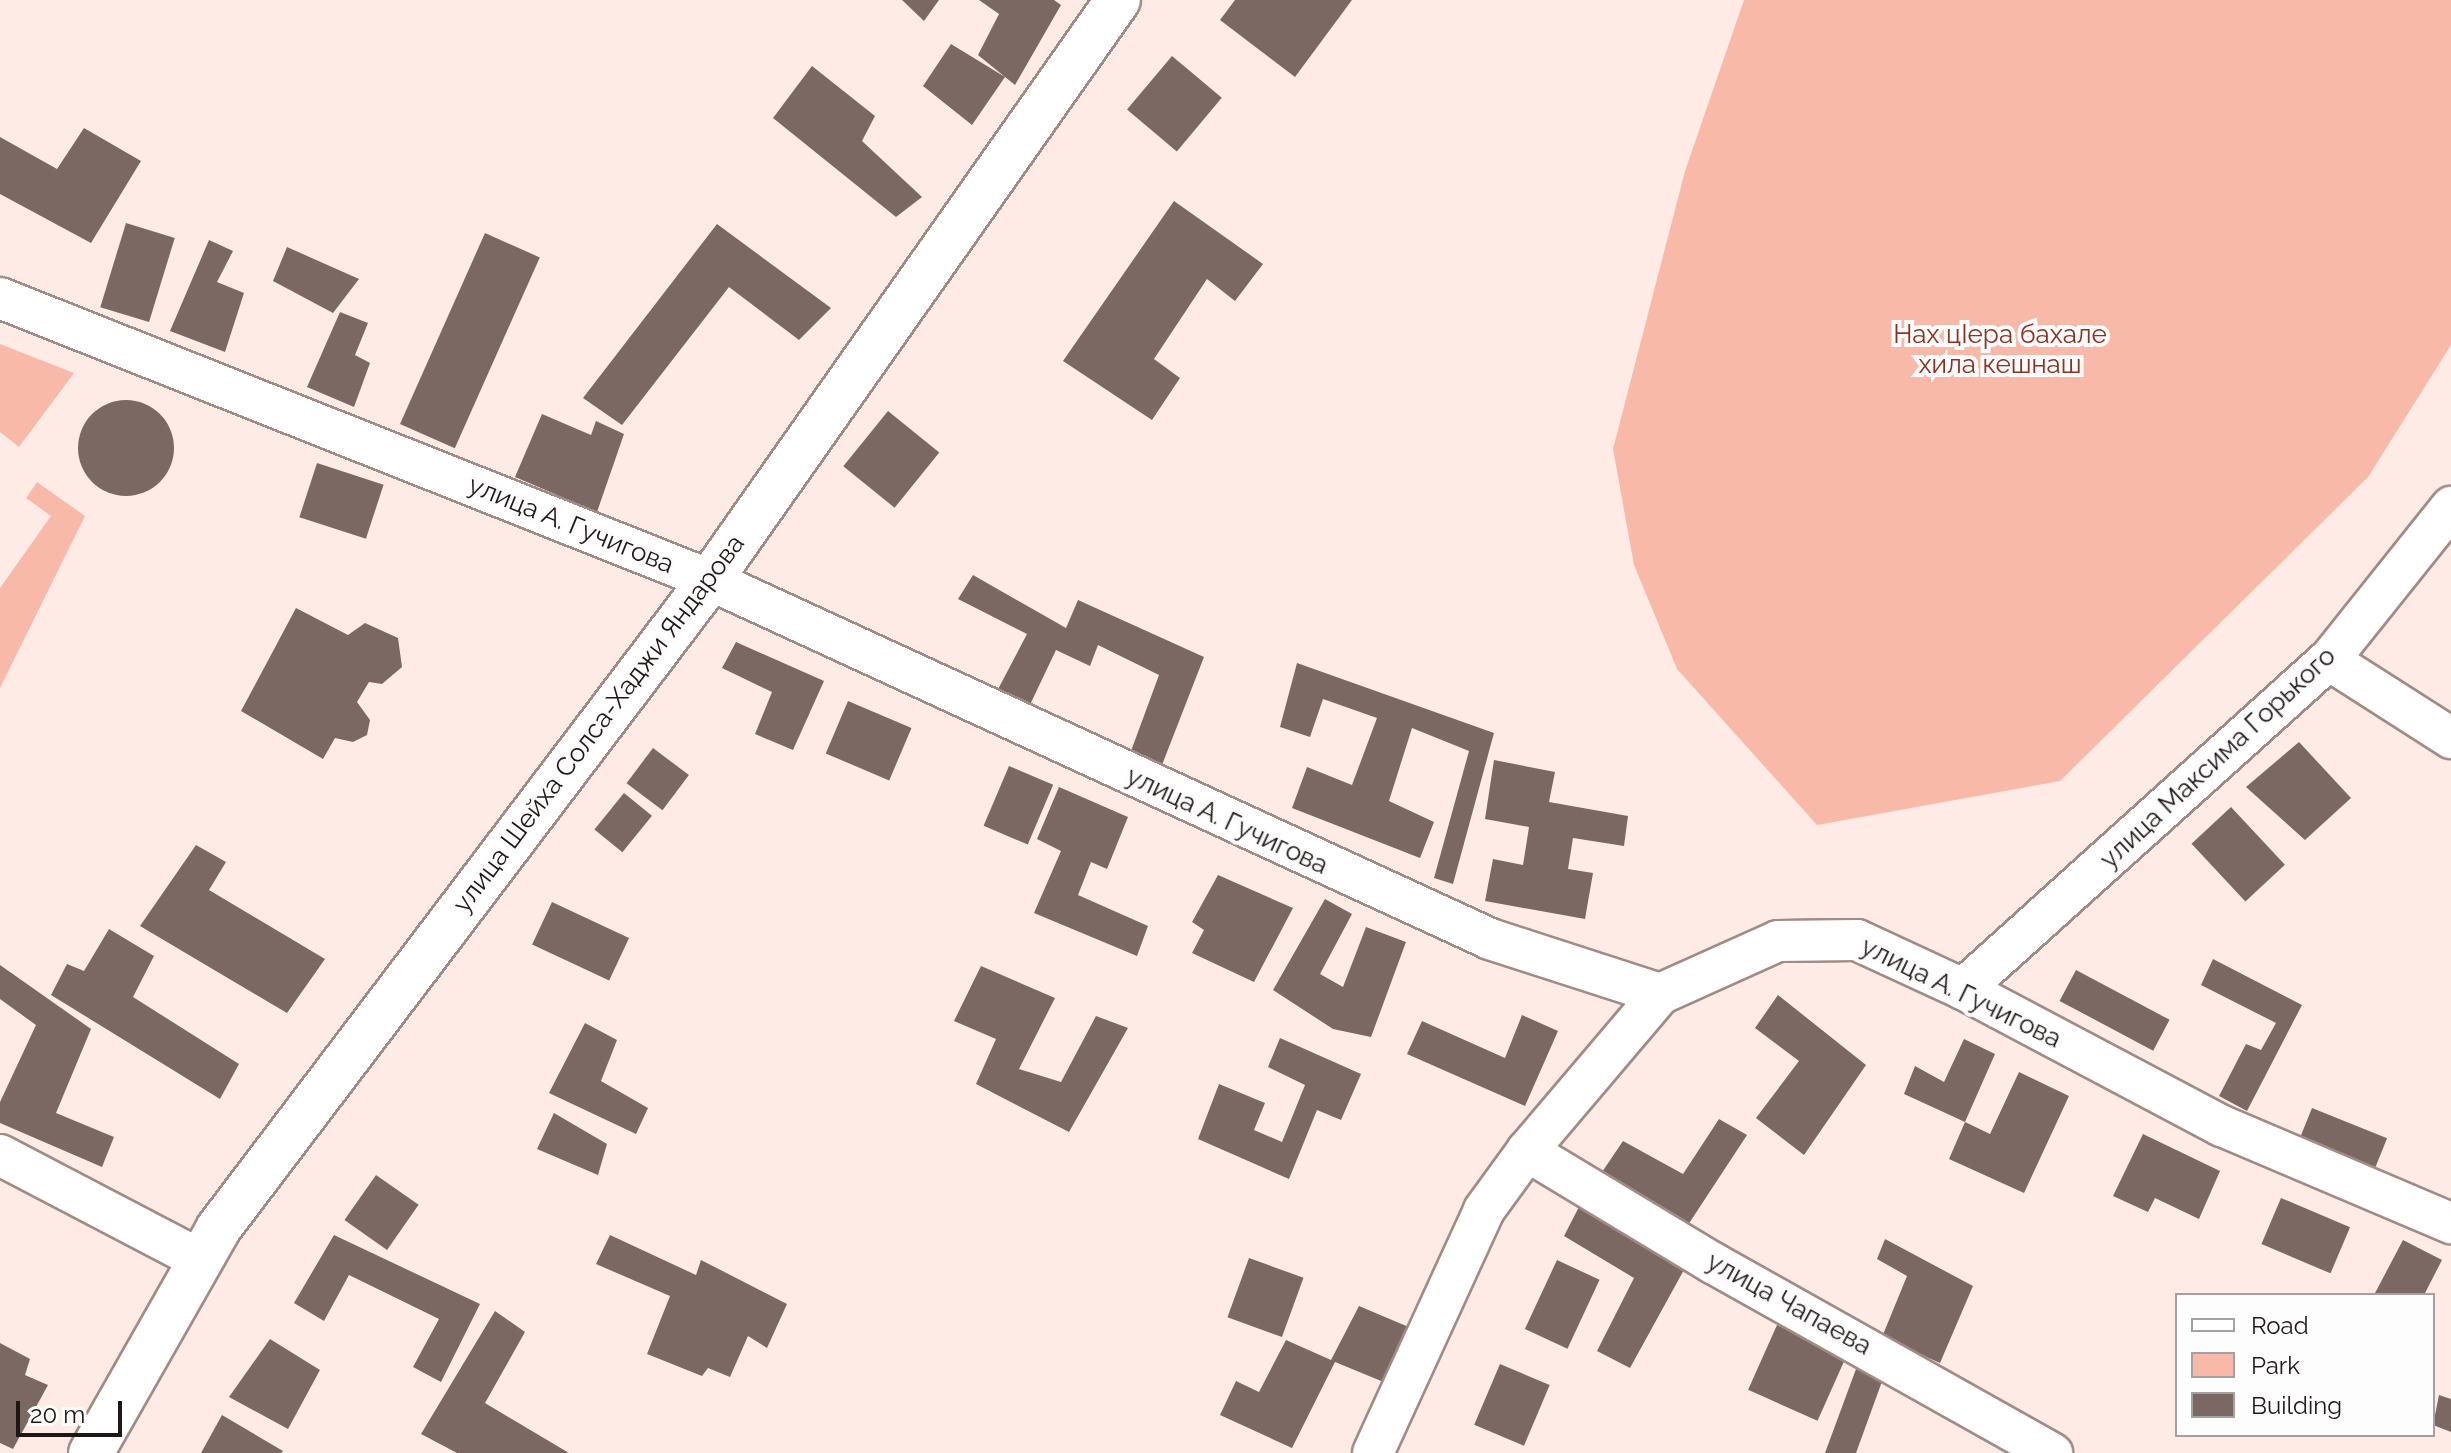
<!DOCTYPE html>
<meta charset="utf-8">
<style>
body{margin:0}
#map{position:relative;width:2451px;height:1453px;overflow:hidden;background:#feebe6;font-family:Raleway,sans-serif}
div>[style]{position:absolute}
.green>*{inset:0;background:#f8b9a9}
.building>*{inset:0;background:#7c6863;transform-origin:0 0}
.round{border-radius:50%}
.roads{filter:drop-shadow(2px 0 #a08b86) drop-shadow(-2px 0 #a08b86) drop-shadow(0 2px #a08b86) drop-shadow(0 -2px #a08b86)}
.minor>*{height:40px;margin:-20px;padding:0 20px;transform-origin:20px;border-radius:20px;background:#fff}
.major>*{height:44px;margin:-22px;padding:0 22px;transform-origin:22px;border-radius:22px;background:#fff}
span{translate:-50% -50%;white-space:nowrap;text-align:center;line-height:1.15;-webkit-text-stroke:8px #fdfdfd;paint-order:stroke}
.park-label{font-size:26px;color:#8b311c}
.street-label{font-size:26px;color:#1f1715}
.legend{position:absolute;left:2175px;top:1293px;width:260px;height:144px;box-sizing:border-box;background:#fdfdfd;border:2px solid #a4a1a0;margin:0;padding:10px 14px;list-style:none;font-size:24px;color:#1f1715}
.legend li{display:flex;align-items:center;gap:16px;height:40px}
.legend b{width:40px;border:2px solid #a4a1a0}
.scale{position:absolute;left:16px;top:1401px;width:106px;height:36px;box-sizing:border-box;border:4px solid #1f1715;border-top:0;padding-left:10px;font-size:24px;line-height:28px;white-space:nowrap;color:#1f1715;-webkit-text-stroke:6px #fdfdfd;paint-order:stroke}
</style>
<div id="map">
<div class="green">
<i style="clip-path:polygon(1744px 0,2451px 0,2451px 345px,2368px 477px,2060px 781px,1817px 825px,1677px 669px,1634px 565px,1613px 449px,1685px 171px)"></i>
<i style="clip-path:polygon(0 344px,74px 373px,19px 447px,0 432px)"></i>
<i style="clip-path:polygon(37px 482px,85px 516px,0 688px,0 588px,51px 516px,26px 498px)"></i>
</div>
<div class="building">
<i style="clip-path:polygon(902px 0,939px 0,924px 21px)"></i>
<i style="clip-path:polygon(979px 0,1054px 0,1061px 5px,1015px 85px,1005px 77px,972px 125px,923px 86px,951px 44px,1005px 77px,978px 55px,999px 14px)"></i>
<i style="clip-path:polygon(1235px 0,1352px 0,1295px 77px,1220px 20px)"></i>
<i style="left:1172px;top:56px;width:65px;height:70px;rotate:40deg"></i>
<i style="clip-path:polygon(812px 66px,875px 116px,862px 141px,922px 197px,896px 217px,773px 118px)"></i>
<i style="clip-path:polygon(84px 128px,141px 161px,91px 243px,0 194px,0 137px,57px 169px)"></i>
<i style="clip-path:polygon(1174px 201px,1263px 264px,1235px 301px,1207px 279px,1154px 359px,1180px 378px,1152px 420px,1063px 361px)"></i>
<i style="left:126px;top:223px;width:51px;height:88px;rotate:17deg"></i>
<i style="clip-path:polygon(717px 224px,831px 308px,799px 340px,729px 287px,622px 425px,583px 398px)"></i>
<i style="left:485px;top:233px;width:60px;height:209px;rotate:24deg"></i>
<i style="clip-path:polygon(209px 240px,233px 251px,217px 282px,244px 293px,225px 352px,170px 331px)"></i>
<i style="clip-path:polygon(287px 247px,359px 279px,333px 313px,273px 281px)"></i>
<i style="clip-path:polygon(340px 312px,368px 323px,355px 355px,370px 363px,354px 407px,307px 387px)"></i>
<i class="round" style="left:78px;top:400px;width:96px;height:96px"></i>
<i style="left:888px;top:411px;width:66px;height:71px;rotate:39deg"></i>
<i style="clip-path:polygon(542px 414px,591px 435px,596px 421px,624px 434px,597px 512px,515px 477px)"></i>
<i style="left:317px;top:463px;width:70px;height:57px;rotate:18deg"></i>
<i style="clip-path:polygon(973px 575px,1066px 628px,1078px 600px,1204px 657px,1162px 765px,1131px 751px,1159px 675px,1098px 645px,1090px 666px,1056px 650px,1028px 709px,996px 693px,1027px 634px,958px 599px)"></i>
<i style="clip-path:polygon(296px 608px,348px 635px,365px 623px,398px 638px,402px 667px,382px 684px,369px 682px,357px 702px,370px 720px,367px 735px,353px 742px,335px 738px,323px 759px,241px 711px)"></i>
<i style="clip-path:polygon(736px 642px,824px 681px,793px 750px,755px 734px,772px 692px,722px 668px)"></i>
<i style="clip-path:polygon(1297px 663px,1494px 733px,1453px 884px,1434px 878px,1469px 751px,1412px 728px,1389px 801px,1434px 822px,1420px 858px,1292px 808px,1307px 767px,1352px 785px,1377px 718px,1323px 699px,1310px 737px,1280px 727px)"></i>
<i style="left:848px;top:701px;width:69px;height:57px;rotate:23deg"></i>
<i style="clip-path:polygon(2299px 742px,2351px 798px,2305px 840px,2246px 787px)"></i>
<i style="left:653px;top:748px;width:45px;height:44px;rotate:37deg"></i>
<i style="clip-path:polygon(1494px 760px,1555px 772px,1549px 802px,1628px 816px,1624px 846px,1573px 838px,1568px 869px,1593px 873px,1585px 919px,1485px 901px,1493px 859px,1523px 865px,1529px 827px,1485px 819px)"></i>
<i style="left:1009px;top:766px;width:48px;height:65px;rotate:23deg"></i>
<i style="clip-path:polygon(1059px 787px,1128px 817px,1107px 869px,1091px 862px,1078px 895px,1148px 926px,1137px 956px,1034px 913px,1061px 851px,1037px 839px)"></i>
<i style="left:624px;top:793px;width:36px;height:47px;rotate:39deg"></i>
<i style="left:2231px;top:807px;width:79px;height:54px;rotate:47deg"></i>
<i style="clip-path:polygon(196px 845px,226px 862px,209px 890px,325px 959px,287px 1013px,140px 926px)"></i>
<i style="clip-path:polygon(1218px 875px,1293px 908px,1254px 982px,1192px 953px,1204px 930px,1192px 922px)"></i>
<i style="clip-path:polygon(1325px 899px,1352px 914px,1320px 974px,1343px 987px,1366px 927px,1406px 942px,1371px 1037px,1333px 1029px,1273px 990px)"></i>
<i style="left:552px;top:902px;width:85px;height:47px;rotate:25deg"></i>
<i style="clip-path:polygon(109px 929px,154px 956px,133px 997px,239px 1064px,220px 1099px,51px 995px,67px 964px,84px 971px)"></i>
<i style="clip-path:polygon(2213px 959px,2302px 1005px,2247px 1111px,2219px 1096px,2246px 1044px,2261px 1050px,2276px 1023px,2201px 985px)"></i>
<i style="clip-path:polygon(0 965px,91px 1029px,56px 1113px,114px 1137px,102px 1167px,0 1123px,0 1102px,36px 1025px,0 999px)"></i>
<i style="clip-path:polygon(981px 966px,1055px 998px,1019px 1069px,1061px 1082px,1096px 1016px,1128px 1028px,1069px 1132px,976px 1084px,996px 1039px,954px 1021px)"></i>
<i style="left:2076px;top:970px;width:106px;height:35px;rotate:28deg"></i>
<i style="clip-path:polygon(1778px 995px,1866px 1065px,1804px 1155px,1756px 1118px,1799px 1061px,1755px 1028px)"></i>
<i style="clip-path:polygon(1522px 1015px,1558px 1031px,1525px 1106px,1407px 1054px,1422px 1021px,1505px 1058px)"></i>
<i style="clip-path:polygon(585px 1023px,617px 1040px,601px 1081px,648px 1108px,636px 1134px,549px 1093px)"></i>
<i style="clip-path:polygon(1280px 1038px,1361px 1074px,1341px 1120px,1317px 1110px,1289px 1179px,1198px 1139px,1219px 1084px,1265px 1103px,1254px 1130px,1282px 1142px,1305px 1085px,1268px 1067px)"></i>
<i style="clip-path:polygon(1964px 1039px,1995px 1054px,1965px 1122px,1904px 1094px,1915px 1066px,1944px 1082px)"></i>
<i style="clip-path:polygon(2019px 1072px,2069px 1096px,2024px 1193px,1949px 1159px,1965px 1122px,1990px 1134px)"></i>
<i style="left:2312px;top:1108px;width:81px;height:31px;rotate:22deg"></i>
<i style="clip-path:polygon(554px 1113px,607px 1144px,598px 1175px,537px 1149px)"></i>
<i style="clip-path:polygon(1719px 1119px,1747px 1135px,1686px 1228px,1596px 1181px,1623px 1141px,1683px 1174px)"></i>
<i style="clip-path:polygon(2143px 1134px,2220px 1171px,2199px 1219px,2155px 1198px,2148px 1212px,2113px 1196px)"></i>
<i style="left:376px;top:1175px;width:52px;height:55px;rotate:35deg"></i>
<i style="left:2281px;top:1198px;width:75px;height:50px;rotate:23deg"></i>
<i style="clip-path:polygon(1581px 1203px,1685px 1268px,1630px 1368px,1597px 1351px,1634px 1278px,1564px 1236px)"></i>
<i style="clip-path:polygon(334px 1235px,480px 1304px,441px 1382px,413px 1367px,439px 1319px,349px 1275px,324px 1321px,294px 1303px)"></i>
<i style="clip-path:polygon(610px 1235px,696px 1275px,701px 1260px,787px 1304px,767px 1348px,748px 1336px,730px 1377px,708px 1368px,702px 1376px,647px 1354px,670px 1296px,596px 1264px)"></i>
<i style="clip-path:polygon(1885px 1239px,1973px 1286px,1940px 1363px,1882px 1337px,1907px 1276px,1877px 1259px)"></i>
<i style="clip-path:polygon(2403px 1240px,2442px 1260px,2424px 1295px,2374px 1295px)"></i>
<i style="left:1249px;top:1258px;width:58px;height:63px;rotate:20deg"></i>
<i style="left:1557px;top:1260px;width:47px;height:76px;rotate:25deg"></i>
<i style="clip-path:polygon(1359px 1306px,1411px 1328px,1386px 1383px,1335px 1362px,1292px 1448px,1220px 1415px,1236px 1381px,1259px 1392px,1286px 1340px,1331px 1360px)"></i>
<i style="clip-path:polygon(495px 1311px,525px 1332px,485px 1403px,569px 1453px,457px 1453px,421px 1434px)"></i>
<i style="left:1777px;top:1325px;width:76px;height:71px;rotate:24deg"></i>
<i style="clip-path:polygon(270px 1339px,320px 1370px,288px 1429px,229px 1397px)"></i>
<i style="clip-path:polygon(0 1343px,30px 1359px,25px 1375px,48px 1385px,13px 1449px,0 1443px)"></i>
<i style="left:1500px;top:1364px;width:54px;height:66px;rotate:23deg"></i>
<i style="clip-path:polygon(1856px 1369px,1884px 1376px,1856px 1453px,1825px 1453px)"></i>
<i style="clip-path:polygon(2439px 1395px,2451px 1399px,2451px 1432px,2433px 1425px)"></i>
<i style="clip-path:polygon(222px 1415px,283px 1451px,281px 1453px,201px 1453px)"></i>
</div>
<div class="roads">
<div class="minor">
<i style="left:0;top:298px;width:764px;rotate:21.66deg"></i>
<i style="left:710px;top:580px;width:859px;rotate:24.71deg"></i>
<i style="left:1490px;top:939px;width:179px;rotate:17.9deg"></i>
<i style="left:2329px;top:660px;width:145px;rotate:32.6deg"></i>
<i style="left:1963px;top:989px;width:492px;rotate:-42deg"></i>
<i style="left:2329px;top:660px;width:196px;rotate:-51.4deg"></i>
<i style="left:1527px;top:1151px;width:217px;rotate:31.1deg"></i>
<i style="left:1713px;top:1263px;width:389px;rotate:29.3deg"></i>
<i style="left:0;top:1155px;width:227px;rotate:27.6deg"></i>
<i style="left:1373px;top:1453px;width:267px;rotate:-65.4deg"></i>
<i style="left:1484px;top:1210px;width:73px;rotate:-53.9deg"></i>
<i style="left:1527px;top:1151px;width:206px;rotate:-49.7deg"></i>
<i style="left:1660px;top:994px;width:129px;rotate:-24.2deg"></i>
<i style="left:1778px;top:941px;width:79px;rotate:-0.7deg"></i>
<i style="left:1857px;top:940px;width:117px;rotate:24.8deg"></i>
<i style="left:1963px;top:989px;width:293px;rotate:27.9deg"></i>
<i style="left:2222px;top:1126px;width:249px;rotate:23deg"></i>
</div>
<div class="major">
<i style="left:91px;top:1453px;width:257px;rotate:-60.4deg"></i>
<i style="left:218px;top:1229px;width:814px;rotate:-52.83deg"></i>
<i style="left:710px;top:580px;width:709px;rotate:-54.88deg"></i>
</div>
</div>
<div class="park-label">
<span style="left:2000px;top:350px">Нах цIера бахале<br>хила кешнаш</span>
</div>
<div class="street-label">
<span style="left:571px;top:525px;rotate:22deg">улица А. Гучигова</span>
<span style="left:599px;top:724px;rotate:-53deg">улица Шейха Солса-Хаджи Яндарова</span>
<span style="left:2218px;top:758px;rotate:-43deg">улица Максима Горького</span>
<span style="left:1227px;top:821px;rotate:25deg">улица А. Гучигова</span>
<span style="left:1961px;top:993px;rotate:26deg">улица А. Гучигова</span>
<span style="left:1789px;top:1304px;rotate:29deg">улица Чапаева</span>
</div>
<ul class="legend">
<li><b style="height:10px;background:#fff"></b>Road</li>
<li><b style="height:22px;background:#f8b9a9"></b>Park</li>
<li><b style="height:22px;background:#7c6863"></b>Building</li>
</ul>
<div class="scale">20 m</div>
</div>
